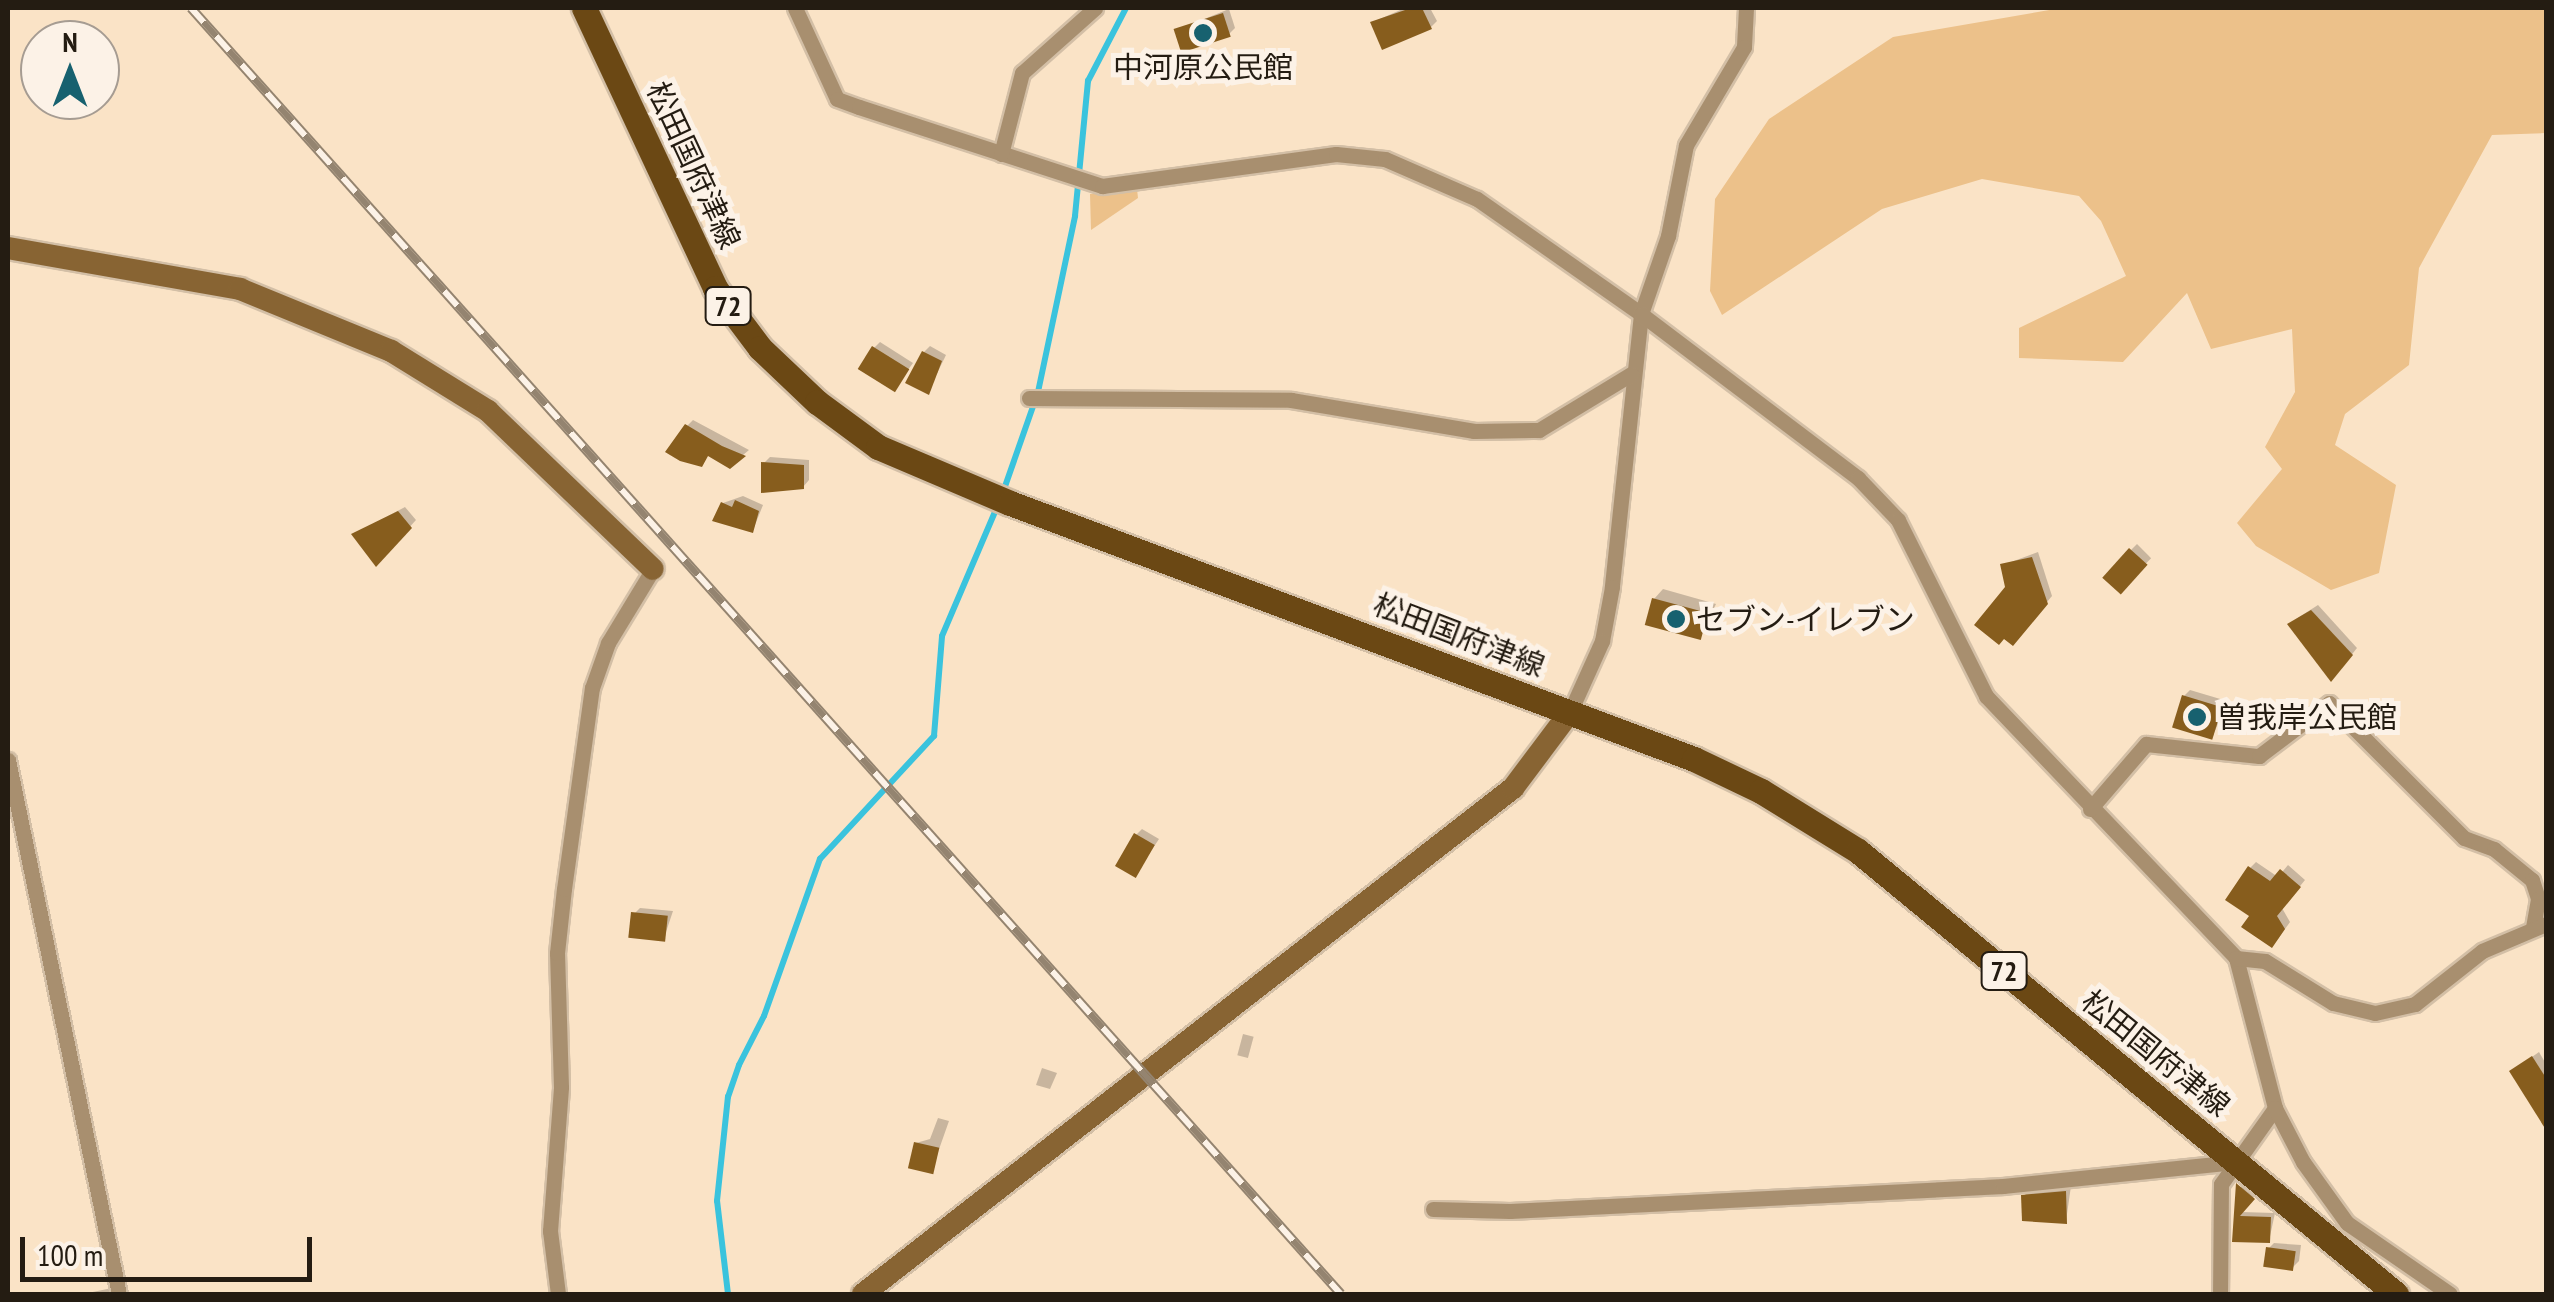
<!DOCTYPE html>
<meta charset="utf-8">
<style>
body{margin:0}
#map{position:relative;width:2554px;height:1302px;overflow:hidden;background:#fae3c6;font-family:"PT Sans Narrow","Noto Sans JP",sans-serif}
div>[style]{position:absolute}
.green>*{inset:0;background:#ecc18a}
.shadow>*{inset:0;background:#0003;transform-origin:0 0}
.stream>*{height:6px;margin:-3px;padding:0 3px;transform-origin:3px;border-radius:3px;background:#3ac3dd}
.building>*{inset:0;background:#875d1d;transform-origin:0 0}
.roads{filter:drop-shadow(2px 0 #d3bfa6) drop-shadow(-2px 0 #d3bfa6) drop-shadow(0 2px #d3bfa6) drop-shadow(0 -2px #d3bfa6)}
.street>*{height:15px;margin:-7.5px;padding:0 7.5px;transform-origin:7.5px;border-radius:7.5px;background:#a88f6f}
.secondary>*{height:22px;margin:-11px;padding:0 11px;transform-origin:11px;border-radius:11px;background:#886433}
.primary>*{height:25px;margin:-12.5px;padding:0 12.5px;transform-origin:12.5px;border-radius:12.5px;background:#6b4814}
.rail>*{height:10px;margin-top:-5px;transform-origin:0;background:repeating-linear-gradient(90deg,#fcf2e7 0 19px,#948470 0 38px);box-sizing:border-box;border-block:2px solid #948470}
.dots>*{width:28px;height:28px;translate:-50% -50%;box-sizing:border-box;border:5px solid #fcf2e7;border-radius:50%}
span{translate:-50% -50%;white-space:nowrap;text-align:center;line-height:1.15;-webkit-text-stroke:10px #fcf2e7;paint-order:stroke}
.shield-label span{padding:2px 8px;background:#fcf2e7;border:2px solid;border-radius:8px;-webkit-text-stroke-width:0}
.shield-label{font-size:28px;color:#241c12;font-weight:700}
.poi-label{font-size:30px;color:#241c12}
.left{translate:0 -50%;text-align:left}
.street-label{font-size:30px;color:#241c12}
.frame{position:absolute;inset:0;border:10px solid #241c12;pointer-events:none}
.north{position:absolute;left:20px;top:20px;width:100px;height:100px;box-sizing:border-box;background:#fcf2e7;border:2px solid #a69c92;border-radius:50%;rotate:0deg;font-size:28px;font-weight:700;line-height:40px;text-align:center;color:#241c12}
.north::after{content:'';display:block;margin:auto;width:35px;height:45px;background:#17616f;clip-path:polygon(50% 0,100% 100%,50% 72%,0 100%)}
.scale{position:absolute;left:20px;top:1237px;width:292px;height:45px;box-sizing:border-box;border:5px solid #241c12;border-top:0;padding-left:12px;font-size:30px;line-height:35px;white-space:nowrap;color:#241c12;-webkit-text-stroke:8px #fcf2e7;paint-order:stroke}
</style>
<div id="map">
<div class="green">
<i style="clip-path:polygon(2061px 8px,2546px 8px,2546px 133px,2492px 135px,2419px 268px,2409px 365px,2345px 414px,2335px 445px,2396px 485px,2379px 573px,2331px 590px,2256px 546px,2237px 523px,2282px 469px,2265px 447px,2295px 392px,2292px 329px,2211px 349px,2187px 293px,2123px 362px,2019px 358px,2019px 328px,2126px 276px,2101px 221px,2079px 196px,1982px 179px,1882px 209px,1722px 315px,1710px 291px,1715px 199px,1769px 119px,1893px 37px)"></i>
<i style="clip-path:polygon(1137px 189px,1138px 198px,1091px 230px,1090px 194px)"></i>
</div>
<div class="shadow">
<i style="clip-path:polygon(1405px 8px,1430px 8px,1437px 21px,1431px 27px,1373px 22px)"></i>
<i style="clip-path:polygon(1229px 9px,1235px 28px,1229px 34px,1177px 30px)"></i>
<i style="clip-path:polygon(880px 342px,913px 363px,894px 389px,874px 348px)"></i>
<i style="clip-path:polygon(930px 346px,946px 355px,928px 392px,924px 352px)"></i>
<i style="clip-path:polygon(693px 420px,749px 450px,730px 466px,709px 454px,701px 464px,687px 426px)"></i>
<i style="clip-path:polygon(770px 457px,809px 460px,809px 480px,803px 487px,764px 463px)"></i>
<i style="clip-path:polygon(743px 496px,763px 505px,753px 530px,723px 503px)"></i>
<i style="clip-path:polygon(405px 507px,416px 520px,377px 563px,354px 534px)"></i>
<i style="left:2137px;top:544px;width:20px;height:45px;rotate:45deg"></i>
<i style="clip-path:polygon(2038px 552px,2052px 596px,2018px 637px,2003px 565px)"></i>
<i style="clip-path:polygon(1663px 589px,1716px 604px,1700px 638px,1654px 599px)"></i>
<i style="clip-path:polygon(2318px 605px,2357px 648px,2337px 673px,2296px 619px)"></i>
<i style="clip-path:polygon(2190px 690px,2227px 701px,2213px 736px,2184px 696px)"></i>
<i style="clip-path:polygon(1142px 829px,1159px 839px,1135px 875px,1136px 835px)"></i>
<i style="clip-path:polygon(2256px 862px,2278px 877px,2288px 865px,2305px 880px,2282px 908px,2290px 922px,2278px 939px,2252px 916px,2250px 868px)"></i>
<i style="clip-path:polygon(640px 908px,673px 911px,664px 938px,634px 914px)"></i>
<i style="left:1243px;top:1034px;width:11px;height:22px;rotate:15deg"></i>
<i style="clip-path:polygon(2539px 1052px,2546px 1064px,2546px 1125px,2512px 1071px)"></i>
<i style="clip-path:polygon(1042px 1068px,1057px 1073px,1050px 1089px,1036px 1085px)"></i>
<i style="clip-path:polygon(938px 1118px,949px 1121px,931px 1172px,916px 1143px,930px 1139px)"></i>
<i style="clip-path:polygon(2242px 1180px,2258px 1192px,2241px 1212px,2275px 1213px,2269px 1241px,2235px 1240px)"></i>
<i style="clip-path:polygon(2071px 1186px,2066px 1221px,2024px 1196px,2030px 1190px)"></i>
<i style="clip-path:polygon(2274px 1243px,2301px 1245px,2299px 1261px,2293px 1267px,2268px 1249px)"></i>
<i style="clip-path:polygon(117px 1287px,119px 1294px,83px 1294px)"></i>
</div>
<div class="stream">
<i style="left:1002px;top:495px;width:109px;rotate:-70.7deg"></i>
<i style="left:1038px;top:392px;width:180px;rotate:-78.1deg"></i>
<i style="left:1075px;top:216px;width:136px;rotate:-84.5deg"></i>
<i style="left:1088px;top:81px;width:82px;rotate:-62.5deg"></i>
<i style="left:728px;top:1294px;width:94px;rotate:-96.7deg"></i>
<i style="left:717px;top:1201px;width:105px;rotate:-84deg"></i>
<i style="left:728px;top:1097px;width:34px;rotate:-71deg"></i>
<i style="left:739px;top:1065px;width:55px;rotate:-63deg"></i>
<i style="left:764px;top:1016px;width:167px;rotate:-70.4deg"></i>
<i style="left:820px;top:859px;width:168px;rotate:-47.2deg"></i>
<i style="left:934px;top:736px;width:100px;rotate:-85.4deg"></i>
<i style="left:942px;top:636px;width:140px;rotate:-66.9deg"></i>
</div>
<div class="building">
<i style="clip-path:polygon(1411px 8px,1422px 8px,1432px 29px,1382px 50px,1370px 22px)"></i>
<i style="left:1223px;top:13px;width:25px;height:52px;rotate:72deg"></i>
<i style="left:872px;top:346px;width:44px;height:27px;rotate:32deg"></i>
<i style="clip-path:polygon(922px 351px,942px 361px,929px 395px,905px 383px)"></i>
<i style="clip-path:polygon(685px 424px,722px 446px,746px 456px,730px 469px,708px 456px,702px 467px,680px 461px,665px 452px)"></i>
<i style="clip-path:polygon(761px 462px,804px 465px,804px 489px,761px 493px)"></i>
<i style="clip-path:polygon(735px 500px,759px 511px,753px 533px,712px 521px,721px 502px,732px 507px)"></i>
<i style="clip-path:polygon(398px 511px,412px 528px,376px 567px,351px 534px)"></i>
<i style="left:2129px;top:548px;width:25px;height:40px;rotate:42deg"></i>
<i style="clip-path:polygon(2032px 557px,2048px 604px,2013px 646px,2004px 639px,1999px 645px,1974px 625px,2005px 587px,2000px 564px)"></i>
<i style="left:1652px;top:598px;width:58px;height:28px;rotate:15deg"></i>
<i style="clip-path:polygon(2311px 610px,2353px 655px,2331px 682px,2287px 624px)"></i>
<i style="left:2182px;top:695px;width:42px;height:34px;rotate:17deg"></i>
<i style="left:1134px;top:833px;width:24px;height:38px;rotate:30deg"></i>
<i style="clip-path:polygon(2248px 866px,2270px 881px,2280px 869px,2301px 887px,2277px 916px,2285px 929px,2272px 948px,2241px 927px,2249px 916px,2225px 900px)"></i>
<i style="left:631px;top:912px;width:37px;height:26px;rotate:6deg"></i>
<i style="clip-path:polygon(2532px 1056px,2546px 1078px,2546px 1130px,2509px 1071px)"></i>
<i style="left:914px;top:1142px;width:26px;height:27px;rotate:13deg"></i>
<i style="clip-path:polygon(2236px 1183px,2255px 1199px,2240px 1216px,2271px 1217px,2270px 1243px,2232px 1242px)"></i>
<i style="clip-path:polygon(2066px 1191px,2067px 1224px,2022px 1221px,2021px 1195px)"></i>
<i style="left:2266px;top:1247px;width:30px;height:20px;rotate:8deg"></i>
</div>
<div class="roads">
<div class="street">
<i style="left:795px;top:8px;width:100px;rotate:65.2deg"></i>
<i style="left:837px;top:99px;width:23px;rotate:20deg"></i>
<i style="left:859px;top:107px;width:256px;rotate:18deg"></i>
<i style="left:1102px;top:186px;width:236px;rotate:-7.8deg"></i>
<i style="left:1336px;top:154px;width:49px;rotate:5.8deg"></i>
<i style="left:1385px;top:159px;width:100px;rotate:23.5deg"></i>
<i style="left:1477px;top:199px;width:200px;rotate:35deg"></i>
<i style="left:1641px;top:314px;width:275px;rotate:96.1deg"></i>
<i style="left:1612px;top:587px;width:55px;rotate:100.5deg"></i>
<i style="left:1602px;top:641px;width:78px;rotate:114.3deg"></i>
<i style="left:1746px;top:8px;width:39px;rotate:93deg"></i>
<i style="left:1744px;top:47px;width:114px;rotate:120.6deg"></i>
<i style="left:1686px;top:145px;width:93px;rotate:101.2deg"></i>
<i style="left:1668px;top:236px;width:83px;rotate:109.1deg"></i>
<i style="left:1641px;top:314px;width:272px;rotate:37.1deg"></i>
<i style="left:1858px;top:478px;width:58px;rotate:46.4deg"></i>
<i style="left:1898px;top:520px;width:197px;rotate:63.4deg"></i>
<i style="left:1986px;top:696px;width:362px;rotate:46.3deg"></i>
<i style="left:2236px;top:958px;width:155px;rotate:75.4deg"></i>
<i style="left:2275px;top:1108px;width:93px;rotate:125.4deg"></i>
<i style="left:2221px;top:1184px;width:110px;rotate:90.5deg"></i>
<i style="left:1001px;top:154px;width:84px;rotate:-75.5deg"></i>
<i style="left:1022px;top:73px;width:98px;rotate:-41.7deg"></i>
<i style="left:1029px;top:398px;width:262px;rotate:0.4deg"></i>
<i style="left:1291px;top:400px;width:186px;rotate:9.6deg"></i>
<i style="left:1474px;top:431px;width:65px;rotate:-0.9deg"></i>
<i style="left:1539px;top:430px;width:108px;rotate:-31.3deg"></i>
<i style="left:8px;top:760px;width:545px;rotate:78.26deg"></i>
<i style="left:2090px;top:809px;width:86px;rotate:-49.3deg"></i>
<i style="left:2146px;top:744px;width:114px;rotate:6.1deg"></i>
<i style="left:2259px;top:756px;width:88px;rotate:-37.1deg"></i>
<i style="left:2329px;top:703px;width:191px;rotate:45deg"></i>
<i style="left:2464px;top:838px;width:32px;rotate:20deg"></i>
<i style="left:2494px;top:849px;width:49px;rotate:39.2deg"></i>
<i style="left:2532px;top:880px;width:20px;rotate:72deg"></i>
<i style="left:2538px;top:899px;width:27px;rotate:100deg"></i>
<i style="left:2236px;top:958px;width:29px;rotate:6deg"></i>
<i style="left:2265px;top:961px;width:80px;rotate:31.7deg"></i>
<i style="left:2333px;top:1003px;width:43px;rotate:13.4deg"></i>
<i style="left:2375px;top:1013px;width:41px;rotate:-12.7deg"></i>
<i style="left:2415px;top:1004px;width:85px;rotate:-38.3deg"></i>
<i style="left:2482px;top:951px;width:69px;rotate:-22.9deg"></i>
<i style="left:2275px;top:1108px;width:61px;rotate:62.6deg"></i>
<i style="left:2303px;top:1162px;width:75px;rotate:54.2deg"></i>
<i style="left:2347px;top:1223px;width:125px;rotate:34.6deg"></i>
<i style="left:1433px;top:1209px;width:77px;rotate:1.5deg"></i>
<i style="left:1510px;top:1211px;width:494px;rotate:-2.9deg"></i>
<i style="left:2003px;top:1186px;width:233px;rotate:-5.9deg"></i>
<i style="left:558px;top:1294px;width:64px;rotate:-97.2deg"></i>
<i style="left:550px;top:1231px;width:144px;rotate:-85.6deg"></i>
<i style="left:561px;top:1087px;width:134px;rotate:-91.7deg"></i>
<i style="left:557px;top:953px;width:64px;rotate:-83.8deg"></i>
<i style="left:564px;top:889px;width:203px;rotate:-82.1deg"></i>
<i style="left:592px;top:688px;width:48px;rotate:-70.4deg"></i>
<i style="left:608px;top:643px;width:87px;rotate:-58.7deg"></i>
</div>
<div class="secondary">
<i style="left:8px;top:248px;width:236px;rotate:10deg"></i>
<i style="left:240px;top:289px;width:163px;rotate:22.3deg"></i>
<i style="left:391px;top:351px;width:114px;rotate:31.7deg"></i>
<i style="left:488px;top:411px;width:228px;rotate:43.8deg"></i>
<i style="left:863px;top:1294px;width:824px;rotate:-37.9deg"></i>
<i style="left:1513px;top:788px;width:95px;rotate:-53.1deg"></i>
</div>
<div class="primary">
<i style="left:584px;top:8px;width:309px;rotate:64.9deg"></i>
<i style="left:715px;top:288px;width:75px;rotate:53.1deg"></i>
<i style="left:760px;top:348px;width:79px;rotate:43.5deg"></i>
<i style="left:817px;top:402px;width:76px;rotate:36.4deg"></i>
<i style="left:878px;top:447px;width:143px;rotate:23deg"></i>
<i style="left:1010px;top:503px;width:730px;rotate:20.52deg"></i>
<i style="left:1694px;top:759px;width:74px;rotate:25.5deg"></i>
<i style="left:1761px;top:791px;width:114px;rotate:31.7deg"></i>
<i style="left:1858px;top:851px;width:697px;rotate:39.47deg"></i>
</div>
</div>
<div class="rail">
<i style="left:191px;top:8px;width:1725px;rotate:48.2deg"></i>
</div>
<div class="dots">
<i style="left:1203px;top:33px;background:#17616f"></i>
<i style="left:1676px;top:619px;background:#17616f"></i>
<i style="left:2197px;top:717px;background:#17616f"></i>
</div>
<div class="shield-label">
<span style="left:728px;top:306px">72</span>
<span style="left:2004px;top:971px">72</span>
</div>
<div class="poi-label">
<span style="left:1203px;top:67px">中河原公民館</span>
<span class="left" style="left:1696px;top:619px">セブン-イレブン</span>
<span class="left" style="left:2217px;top:717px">曽我岸公民館</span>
</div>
<div class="street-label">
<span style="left:694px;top:165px;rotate:65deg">松田国府津線</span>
<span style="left:1459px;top:635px;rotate:21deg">松田国府津線</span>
<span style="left:2156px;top:1053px;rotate:39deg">松田国府津線</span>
</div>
<div class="frame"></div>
<div class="north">N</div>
<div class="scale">100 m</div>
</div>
